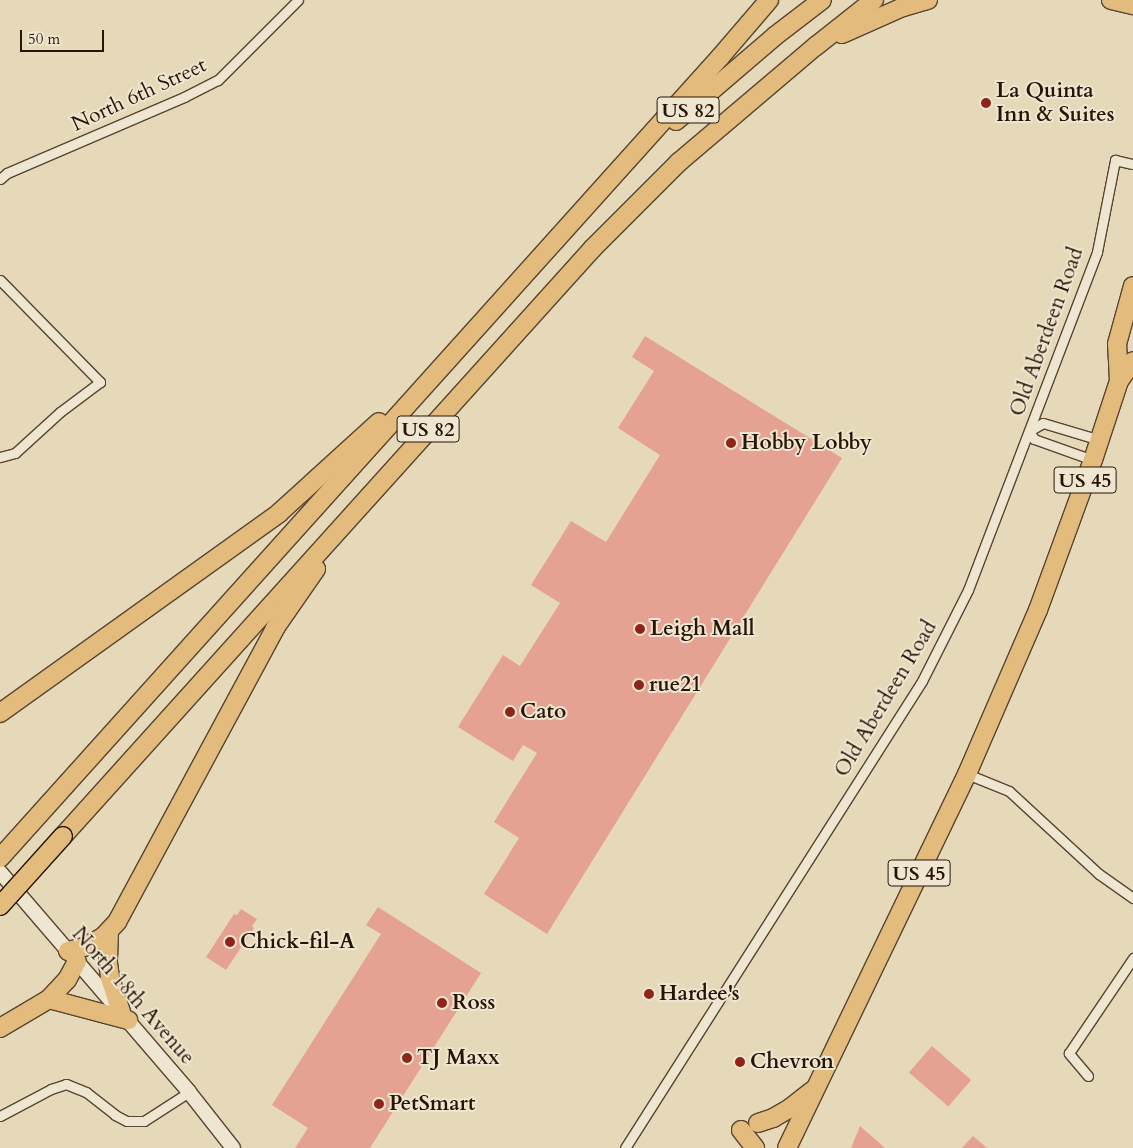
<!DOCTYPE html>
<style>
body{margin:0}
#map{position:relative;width:1133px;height:1148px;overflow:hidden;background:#e6d9ba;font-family:Cardo,serif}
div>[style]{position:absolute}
.building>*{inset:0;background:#e5a292;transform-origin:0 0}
.roads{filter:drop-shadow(1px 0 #584531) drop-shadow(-1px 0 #584531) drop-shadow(0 1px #584531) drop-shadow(0 -1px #584531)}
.street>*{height:9px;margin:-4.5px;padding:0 4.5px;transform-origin:4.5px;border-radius:4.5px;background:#efe6d2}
.secondary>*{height:14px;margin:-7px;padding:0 7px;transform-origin:7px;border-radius:7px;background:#efe6d2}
.highway>*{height:18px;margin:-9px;padding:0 9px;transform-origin:9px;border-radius:9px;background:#e3bc7d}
.bridges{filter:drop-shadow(1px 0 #281403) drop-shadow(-1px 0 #281403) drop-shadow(0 1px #281403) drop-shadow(0 -1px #281403)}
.highway-bridge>*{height:18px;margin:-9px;padding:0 9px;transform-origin:9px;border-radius:9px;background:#e3bc7d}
.dots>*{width:14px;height:14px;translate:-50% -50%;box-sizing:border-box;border:2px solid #efe6d2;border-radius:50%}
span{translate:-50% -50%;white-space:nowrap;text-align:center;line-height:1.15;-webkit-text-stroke:4px #efe6d2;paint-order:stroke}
.shield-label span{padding:1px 4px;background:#efe6d2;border:1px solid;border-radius:4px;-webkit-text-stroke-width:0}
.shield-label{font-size:20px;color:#281403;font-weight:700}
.poi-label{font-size:21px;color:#281403;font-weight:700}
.left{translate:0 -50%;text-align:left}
.street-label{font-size:21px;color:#281403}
.scale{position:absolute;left:20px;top:30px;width:84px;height:22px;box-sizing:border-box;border:2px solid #281403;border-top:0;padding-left:6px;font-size:15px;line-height:18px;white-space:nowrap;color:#281403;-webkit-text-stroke:4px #efe6d2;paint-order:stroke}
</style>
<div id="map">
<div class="building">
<i style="clip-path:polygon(645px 336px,842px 458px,547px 934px,484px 894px,519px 838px,494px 822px,537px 753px,523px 745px,513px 761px,458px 727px,503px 655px,520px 666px,560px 603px,531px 585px,571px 521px,606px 542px,660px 455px,618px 428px,654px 371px,632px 357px)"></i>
<i style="clip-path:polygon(378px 907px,481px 973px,370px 1148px,295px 1148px,308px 1128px,272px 1105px,381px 934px,366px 925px)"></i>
<i style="clip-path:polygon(241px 909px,257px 919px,252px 926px,254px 928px,226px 970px,206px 957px,234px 914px,237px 915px)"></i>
<i style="left:932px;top:1046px;width:52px;height:35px;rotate:41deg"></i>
<i style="clip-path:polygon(860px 1126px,885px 1148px,851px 1148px)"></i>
<i style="clip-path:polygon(973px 1136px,987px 1148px,962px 1148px)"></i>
</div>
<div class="roads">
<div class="street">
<i style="left:0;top:179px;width:9px;rotate:-41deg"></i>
<i style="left:7px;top:173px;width:193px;rotate:-23.2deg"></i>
<i style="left:184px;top:97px;width:38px;rotate:-27deg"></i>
<i style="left:218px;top:80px;width:113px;rotate:-45deg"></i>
<i style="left:0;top:280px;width:143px;rotate:45.6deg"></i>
<i style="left:100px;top:382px;width:50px;rotate:143.1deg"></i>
<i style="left:60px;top:412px;width:61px;rotate:137.7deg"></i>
<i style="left:15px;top:453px;width:16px;rotate:165deg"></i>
<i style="left:1093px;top:460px;width:63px;rotate:-160.4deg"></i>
<i style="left:1034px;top:439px;width:9px;rotate:-122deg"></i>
<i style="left:1029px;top:431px;width:16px;rotate:-30deg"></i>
<i style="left:1043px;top:423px;width:59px;rotate:16.6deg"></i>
<i style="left:967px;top:774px;width:45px;rotate:22deg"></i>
<i style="left:1009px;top:791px;width:122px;rotate:42.7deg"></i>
<i style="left:1099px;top:874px;width:42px;rotate:35.2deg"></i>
<i style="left:1088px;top:1076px;width:30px;rotate:-130deg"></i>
<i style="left:1069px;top:1053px;width:115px;rotate:-56deg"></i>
<i style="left:0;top:1116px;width:58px;rotate:-27.9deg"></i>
<i style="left:51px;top:1089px;width:16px;rotate:-18deg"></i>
<i style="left:66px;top:1084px;width:22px;rotate:22deg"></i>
<i style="left:86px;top:1092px;width:37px;rotate:38deg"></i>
<i style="left:115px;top:1115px;width:13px;rotate:27deg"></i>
<i style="left:127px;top:1121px;width:17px"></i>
<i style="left:144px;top:1121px;width:54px;rotate:-32.8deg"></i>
<i style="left:625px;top:1148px;width:553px;rotate:-57.54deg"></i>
<i style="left:922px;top:681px;width:102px;rotate:-63.2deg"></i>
<i style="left:968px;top:590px;width:362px;rotate:-69.1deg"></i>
<i style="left:1097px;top:252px;width:94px;rotate:-78.9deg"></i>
<i style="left:1115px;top:160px;width:18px;rotate:13deg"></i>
</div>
<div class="secondary">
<i style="left:0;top:872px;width:290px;rotate:49.3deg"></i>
<i style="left:189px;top:1092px;width:71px;rotate:51.8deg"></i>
</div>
<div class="highway">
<i style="left:1111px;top:0;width:23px;rotate:13deg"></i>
<i style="left:842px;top:34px;width:67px;rotate:-23.9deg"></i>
<i style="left:903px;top:7px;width:26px;rotate:-16deg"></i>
<i style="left:676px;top:121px;width:130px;rotate:-40.6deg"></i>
<i style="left:775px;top:36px;width:59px;rotate:-37.5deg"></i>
<i style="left:1119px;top:381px;width:37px;rotate:-93deg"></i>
<i style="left:1117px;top:344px;width:60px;rotate:-74.6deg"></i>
<i style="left:0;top:713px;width:343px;rotate:-35.6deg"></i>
<i style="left:279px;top:513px;width:135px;rotate:-42.3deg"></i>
<i style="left:63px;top:836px;width:792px;rotate:-47.97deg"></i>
<i style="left:593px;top:248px;width:122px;rotate:-45deg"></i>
<i style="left:679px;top:162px;width:180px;rotate:-40.3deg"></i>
<i style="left:816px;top:46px;width:74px;rotate:-38.4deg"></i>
<i style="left:0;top:858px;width:1078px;rotate:-48.04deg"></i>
<i style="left:721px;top:56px;width:74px;rotate:-49.4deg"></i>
<i style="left:109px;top:931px;width:32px;rotate:92deg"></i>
<i style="left:108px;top:963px;width:15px;rotate:82deg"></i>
<i style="left:110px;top:978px;width:36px;rotate:72deg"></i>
<i style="left:68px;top:951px;width:16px;rotate:-14deg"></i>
<i style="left:84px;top:947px;width:21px;rotate:-28deg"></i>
<i style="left:103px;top:937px;width:21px;rotate:-47deg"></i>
<i style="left:117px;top:922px;width:334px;rotate:-61.7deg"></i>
<i style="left:275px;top:628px;width:72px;rotate:-55.2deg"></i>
<i style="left:49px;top:999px;width:82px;rotate:14.9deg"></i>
<i style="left:0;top:1028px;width:57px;rotate:-30.6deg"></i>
<i style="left:49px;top:999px;width:26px;rotate:-47deg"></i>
<i style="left:67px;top:980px;width:21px;rotate:-62deg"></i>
<i style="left:758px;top:1123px;width:16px;rotate:-18deg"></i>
<i style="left:773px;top:1118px;width:20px;rotate:-30deg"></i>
<i style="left:790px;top:1108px;width:28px;rotate:-38deg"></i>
<i style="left:741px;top:1130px;width:23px;rotate:52deg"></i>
<i style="left:787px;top:1148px;width:415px;rotate:-64.3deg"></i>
<i style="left:967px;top:774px;width:179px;rotate:-66.6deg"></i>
<i style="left:1038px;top:610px;width:160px;rotate:-69.9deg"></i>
<i style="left:1093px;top:460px;width:83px;rotate:-71.8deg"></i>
<i style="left:1119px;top:381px;width:24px;rotate:-55deg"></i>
</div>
</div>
<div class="bridges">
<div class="highway-bridge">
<i style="left:0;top:906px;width:94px;rotate:-48deg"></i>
</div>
</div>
<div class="dots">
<i style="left:986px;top:103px;background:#8f2418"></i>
<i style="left:731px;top:443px;background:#8f2418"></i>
<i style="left:640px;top:629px;background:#8f2418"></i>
<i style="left:639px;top:685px;background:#8f2418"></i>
<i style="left:510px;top:712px;background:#8f2418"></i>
<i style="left:230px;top:942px;background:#8f2418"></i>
<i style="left:649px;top:994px;background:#8f2418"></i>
<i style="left:442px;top:1003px;background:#8f2418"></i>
<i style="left:407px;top:1058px;background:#8f2418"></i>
<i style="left:740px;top:1062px;background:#8f2418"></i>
<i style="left:379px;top:1104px;background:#8f2418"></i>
</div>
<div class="shield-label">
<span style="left:688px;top:110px">US 82</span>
<span style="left:428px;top:429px">US 82</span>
<span style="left:1085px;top:480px">US 45</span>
<span style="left:919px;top:873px">US 45</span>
</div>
<div class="poi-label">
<span class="left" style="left:996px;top:103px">La Quinta<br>Inn &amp; Suites</span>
<span class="left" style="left:741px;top:443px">Hobby Lobby</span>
<span class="left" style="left:650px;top:629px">Leigh Mall</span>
<span class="left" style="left:649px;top:685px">rue21</span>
<span class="left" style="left:520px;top:712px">Cato</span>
<span class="left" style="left:240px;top:942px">Chick-fil-A</span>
<span class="left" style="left:659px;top:994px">Hardee's</span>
<span class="left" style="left:452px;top:1003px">Ross</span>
<span class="left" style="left:417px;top:1058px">TJ Maxx</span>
<span class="left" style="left:750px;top:1062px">Chevron</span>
<span class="left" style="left:389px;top:1104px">PetSmart</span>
</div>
<div class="street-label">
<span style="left:139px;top:95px;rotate:-25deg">North 6th Street</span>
<span style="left:1047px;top:332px;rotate:-70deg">Old Aberdeen Road</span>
<span style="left:886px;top:699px;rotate:-59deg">Old Aberdeen Road</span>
<span style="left:133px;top:996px;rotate:49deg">North 18th Avenue</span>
</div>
<div class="scale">50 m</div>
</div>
